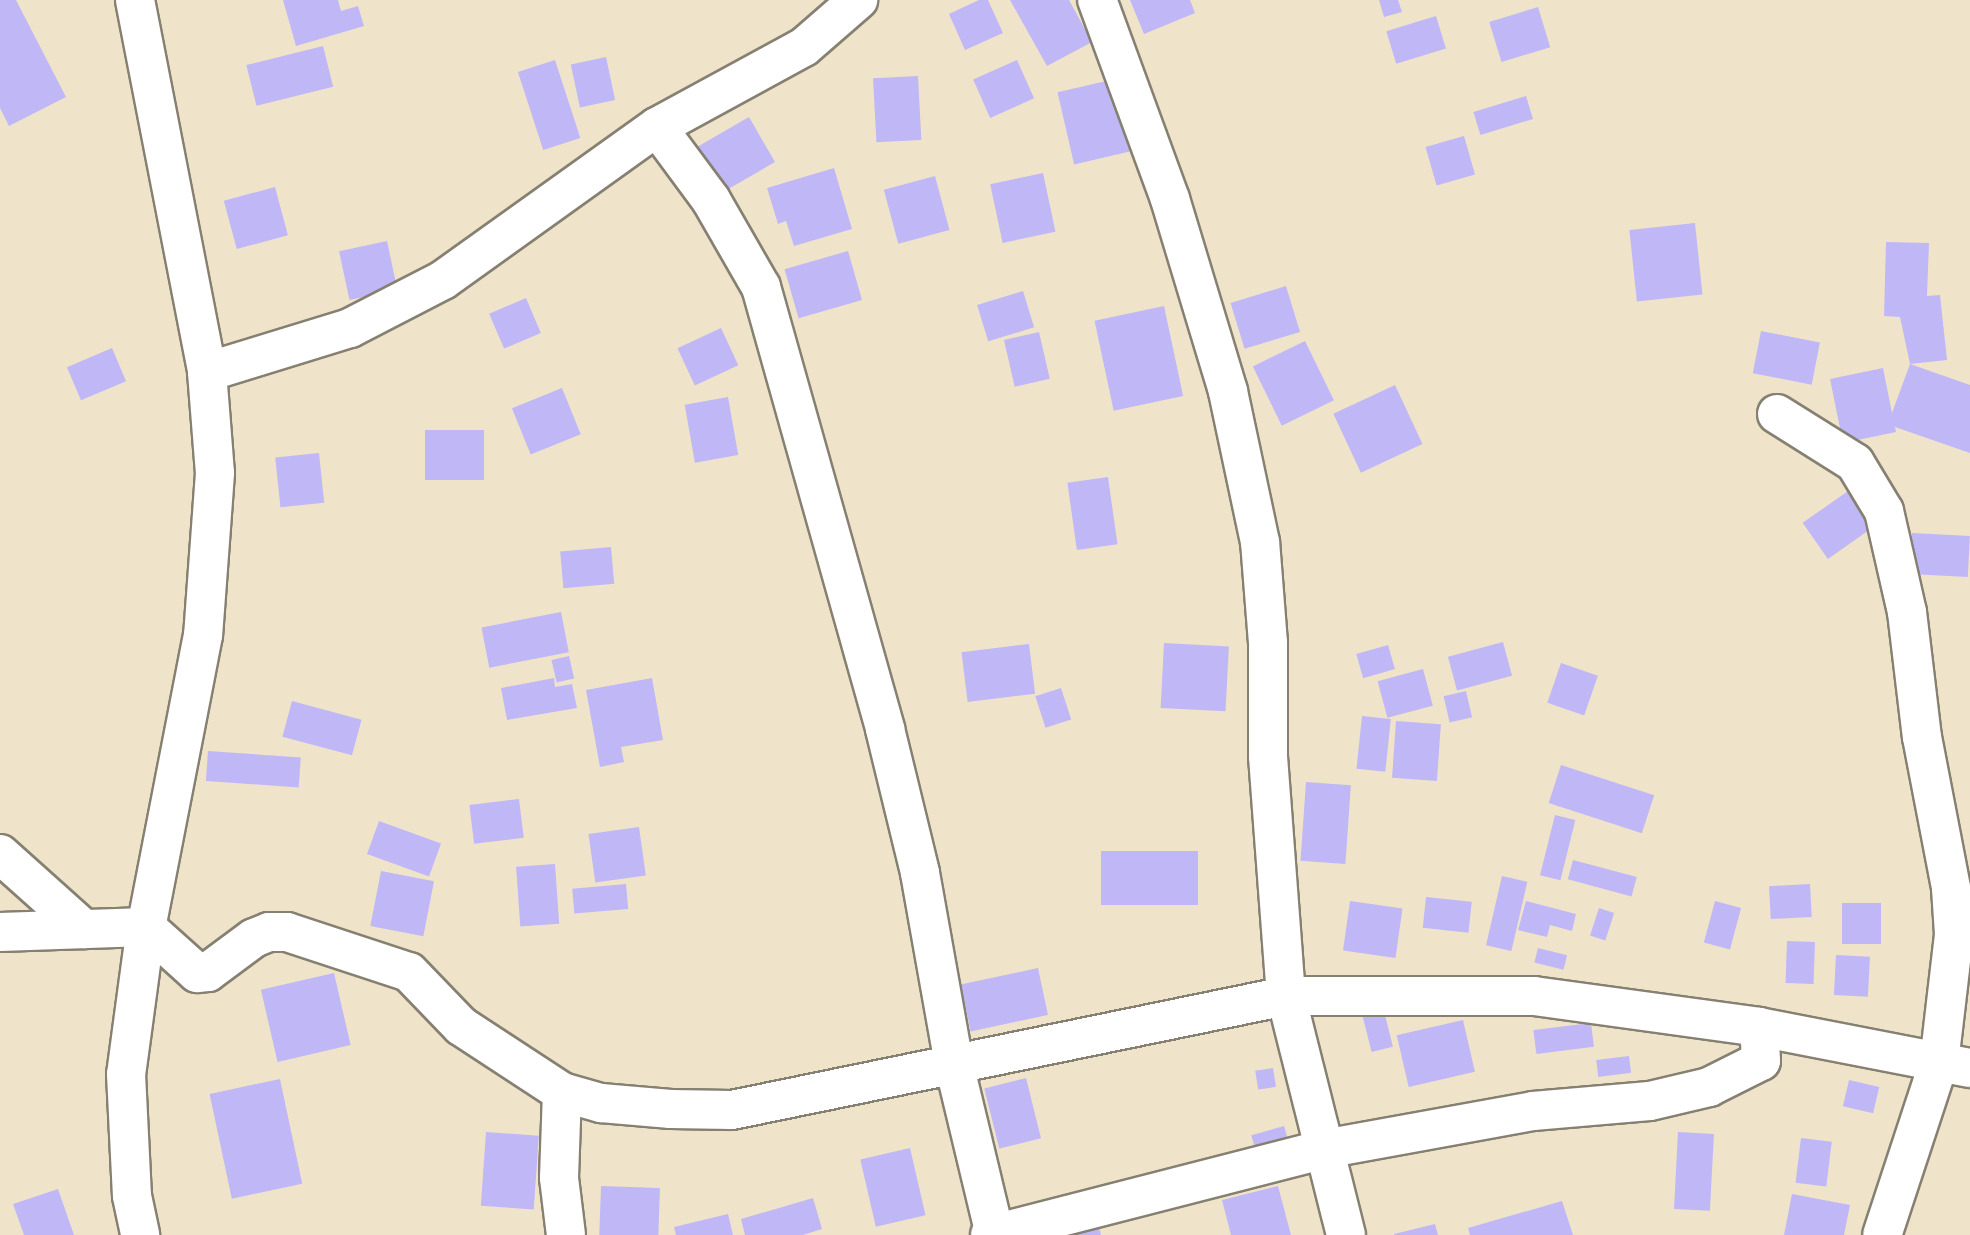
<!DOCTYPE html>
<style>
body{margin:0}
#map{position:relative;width:1970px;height:1235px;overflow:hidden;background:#efe4c9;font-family:Mali,sans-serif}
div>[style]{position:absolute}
.building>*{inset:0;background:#c0b7f6;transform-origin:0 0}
.roads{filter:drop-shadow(2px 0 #868072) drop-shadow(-2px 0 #868072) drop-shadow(0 2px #868072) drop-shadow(0 -2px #868072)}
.minor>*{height:38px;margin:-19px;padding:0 19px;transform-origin:19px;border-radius:19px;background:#fff}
.major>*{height:38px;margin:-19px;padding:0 19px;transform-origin:19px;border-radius:19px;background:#fff}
span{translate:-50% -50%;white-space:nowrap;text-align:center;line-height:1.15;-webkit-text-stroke:5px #f6f6f2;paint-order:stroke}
</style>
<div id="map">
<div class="building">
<i style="clip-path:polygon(0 0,16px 0,66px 97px,9px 126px,0 108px)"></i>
<i style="clip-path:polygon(283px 0,338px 0,341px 11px,358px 6px,364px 26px,296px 46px)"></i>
<i style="clip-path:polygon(979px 0,988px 0,1003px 33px,965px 50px,949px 14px)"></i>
<i style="clip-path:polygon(1010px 0,1069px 0,1092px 42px,1047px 66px)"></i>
<i style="clip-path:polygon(1130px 0,1190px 0,1195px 13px,1144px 34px)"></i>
<i style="clip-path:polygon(1379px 0,1398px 0,1402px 12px,1384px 17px)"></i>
<i style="left:1538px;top:7px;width:42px;height:51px;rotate:73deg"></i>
<i style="left:1436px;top:16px;width:34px;height:52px;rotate:73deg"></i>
<i style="left:323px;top:46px;width:42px;height:79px;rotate:76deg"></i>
<i style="left:606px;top:57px;width:44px;height:36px;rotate:78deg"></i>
<i style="left:555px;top:60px;width:82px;height:39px;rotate:72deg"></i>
<i style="left:1017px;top:60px;width:42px;height:48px;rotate:66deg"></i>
<i style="left:918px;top:76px;width:64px;height:45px;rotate:87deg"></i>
<i style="left:1115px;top:79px;width:74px;height:59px;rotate:77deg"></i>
<i style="left:1526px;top:96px;width:24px;height:55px;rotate:73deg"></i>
<i style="left:749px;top:117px;width:52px;height:62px;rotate:60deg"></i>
<i style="left:1464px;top:136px;width:40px;height:40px;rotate:74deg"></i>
<i style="clip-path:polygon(834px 168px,852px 229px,794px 246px,786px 221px,778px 224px,767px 188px)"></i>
<i style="left:1043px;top:173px;width:60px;height:54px;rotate:78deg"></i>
<i style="left:935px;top:176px;width:56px;height:53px;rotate:75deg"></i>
<i style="left:275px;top:187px;width:50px;height:53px;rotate:75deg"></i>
<i style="left:1695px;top:223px;width:72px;height:66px;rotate:84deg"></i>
<i style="left:387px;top:241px;width:50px;height:49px;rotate:78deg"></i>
<i style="clip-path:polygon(1886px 242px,1929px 243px,1927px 296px,1940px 295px,1947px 360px,1910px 364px,1900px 317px,1884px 316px)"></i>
<i style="left:848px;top:251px;width:51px;height:66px;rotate:74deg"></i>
<i style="left:1286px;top:286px;width:48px;height:58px;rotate:73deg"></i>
<i style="left:1023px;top:291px;width:38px;height:48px;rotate:73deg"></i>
<i style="left:526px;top:298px;width:38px;height:40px;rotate:67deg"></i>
<i style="left:1164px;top:306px;width:92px;height:71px;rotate:78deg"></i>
<i style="left:721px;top:328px;width:41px;height:48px;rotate:65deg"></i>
<i style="left:1761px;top:331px;width:60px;height:43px;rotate:11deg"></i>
<i style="left:1039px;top:332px;width:48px;height:36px;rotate:77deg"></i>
<i style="left:1305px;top:341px;width:66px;height:58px;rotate:64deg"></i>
<i style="left:112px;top:348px;width:36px;height:49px;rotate:67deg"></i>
<i style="clip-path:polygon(1910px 364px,1970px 385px,1970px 453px,1895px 427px,1896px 432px,1843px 443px,1830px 379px,1883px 368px,1892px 413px)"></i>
<i style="left:1395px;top:385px;width:65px;height:68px;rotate:65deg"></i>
<i style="left:562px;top:388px;width:50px;height:54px;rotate:68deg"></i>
<i style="left:728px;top:397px;width:59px;height:44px;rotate:80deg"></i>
<i style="left:425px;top:430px;width:59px;height:50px"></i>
<i style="left:319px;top:453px;width:50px;height:44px;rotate:84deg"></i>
<i style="left:1108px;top:477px;width:68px;height:41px;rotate:82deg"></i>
<i style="left:1851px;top:489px;width:44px;height:59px;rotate:55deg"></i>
<i style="left:1912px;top:533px;width:58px;height:41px;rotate:3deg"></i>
<i style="left:611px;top:547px;width:37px;height:51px;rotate:85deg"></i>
<i style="left:561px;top:612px;width:41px;height:81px;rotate:79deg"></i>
<i style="left:1503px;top:642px;width:35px;height:57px;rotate:75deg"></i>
<i style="left:1164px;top:643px;width:65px;height:65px;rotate:3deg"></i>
<i style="left:1029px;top:644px;width:50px;height:68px;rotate:83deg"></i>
<i style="left:1388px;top:645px;width:25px;height:33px;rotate:74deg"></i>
<i style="left:569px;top:656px;width:23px;height:18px;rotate:77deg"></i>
<i style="left:1561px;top:663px;width:39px;height:42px;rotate:19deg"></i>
<i style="left:1423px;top:669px;width:38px;height:47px;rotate:75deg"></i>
<i style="clip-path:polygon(554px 678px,555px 687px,572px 684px,577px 708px,507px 720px,501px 688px)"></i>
<i style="clip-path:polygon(652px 678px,663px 740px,621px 747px,624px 762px,600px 767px,586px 690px)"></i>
<i style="left:1061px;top:688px;width:33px;height:27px;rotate:72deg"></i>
<i style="left:1466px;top:691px;width:27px;height:23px;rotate:77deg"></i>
<i style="left:292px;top:701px;width:72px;height:37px;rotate:15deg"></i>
<i style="left:1362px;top:716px;width:29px;height:53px;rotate:6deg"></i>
<i style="left:1396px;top:721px;width:45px;height:57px;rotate:4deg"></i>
<i style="left:208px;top:751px;width:93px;height:30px;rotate:4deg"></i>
<i style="left:1561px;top:765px;width:98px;height:40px;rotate:18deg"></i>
<i style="left:1306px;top:782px;width:45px;height:79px;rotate:4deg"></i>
<i style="left:519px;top:799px;width:39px;height:50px;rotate:83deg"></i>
<i style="left:1555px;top:815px;width:21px;height:62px;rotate:14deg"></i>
<i style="left:379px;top:821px;width:66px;height:35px;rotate:20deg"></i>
<i style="left:639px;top:827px;width:49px;height:51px;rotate:82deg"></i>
<i style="left:1101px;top:851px;width:97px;height:54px"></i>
<i style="left:1573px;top:860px;width:66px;height:20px;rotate:15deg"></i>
<i style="left:555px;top:864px;width:60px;height:39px;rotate:86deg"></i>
<i style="left:381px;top:871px;width:54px;height:56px;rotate:11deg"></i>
<i style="left:1502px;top:876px;width:26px;height:71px;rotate:13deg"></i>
<i style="left:626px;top:884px;width:25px;height:54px;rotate:85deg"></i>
<i style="left:1810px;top:884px;width:33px;height:41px;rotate:87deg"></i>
<i style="left:1426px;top:897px;width:46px;height:31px;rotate:6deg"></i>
<i style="left:1350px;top:901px;width:53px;height:50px;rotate:8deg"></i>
<i style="clip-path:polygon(1526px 901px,1576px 914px,1572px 931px,1550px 925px,1547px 937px,1518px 930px)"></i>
<i style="left:1715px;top:901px;width:27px;height:43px;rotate:15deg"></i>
<i style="left:1842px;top:903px;width:39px;height:41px"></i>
<i style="left:1599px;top:908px;width:16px;height:29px;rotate:18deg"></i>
<i style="left:1787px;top:941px;width:28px;height:42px;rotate:2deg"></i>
<i style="left:1538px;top:948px;width:30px;height:15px;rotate:14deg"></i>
<i style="left:1836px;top:955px;width:34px;height:40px;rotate:3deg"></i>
<i style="left:1038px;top:968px;width:48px;height:79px;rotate:78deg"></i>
<i style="left:334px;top:973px;width:74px;height:75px;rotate:77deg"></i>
<i style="left:1383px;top:1007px;width:41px;height:22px;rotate:76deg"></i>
<i style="left:1463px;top:1020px;width:53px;height:68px;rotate:77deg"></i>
<i style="left:1591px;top:1023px;width:24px;height:58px;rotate:83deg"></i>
<i style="left:1629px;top:1056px;width:17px;height:33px;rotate:83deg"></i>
<i style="left:1273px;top:1068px;width:19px;height:18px;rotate:81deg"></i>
<i style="left:1026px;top:1078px;width:62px;height:43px;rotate:76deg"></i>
<i style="left:280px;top:1079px;width:107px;height:72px;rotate:78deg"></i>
<i style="left:1849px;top:1080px;width:31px;height:27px;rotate:13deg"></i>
<i style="left:1284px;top:1126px;width:15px;height:34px;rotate:74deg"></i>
<i style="left:486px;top:1132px;width:53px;height:74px;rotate:4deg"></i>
<i style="left:1678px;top:1132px;width:36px;height:77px;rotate:3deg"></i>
<i style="left:1801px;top:1138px;width:31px;height:45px;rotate:7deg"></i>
<i style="left:910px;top:1148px;width:69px;height:51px;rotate:77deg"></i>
<i style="left:601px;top:1186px;width:59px;height:49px;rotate:2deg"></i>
<i style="clip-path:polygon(1278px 1186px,1291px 1235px,1231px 1235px,1222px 1200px)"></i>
<i style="clip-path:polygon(58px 1189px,74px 1235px,24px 1235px,13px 1204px)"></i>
<i style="clip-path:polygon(1792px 1194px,1850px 1205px,1844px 1235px,1784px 1235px)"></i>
<i style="clip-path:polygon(813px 1198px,822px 1229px,803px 1235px,745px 1235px,741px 1219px)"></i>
<i style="clip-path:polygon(1562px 1201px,1573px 1235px,1470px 1235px,1468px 1228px)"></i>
<i style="clip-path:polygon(728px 1214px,733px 1235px,676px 1235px,674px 1227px)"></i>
<i style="clip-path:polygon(1097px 1218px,1101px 1235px,1041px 1235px)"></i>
<i style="clip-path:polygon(1435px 1224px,1438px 1235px,1394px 1235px,1394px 1234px)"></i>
</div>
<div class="roads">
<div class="minor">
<i style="left:657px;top:127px;width:167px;rotate:-28.6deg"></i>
<i style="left:804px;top:47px;width:72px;rotate:-41deg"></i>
<i style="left:207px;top:372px;width:150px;rotate:-17.1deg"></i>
<i style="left:350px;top:328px;width:105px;rotate:-27.3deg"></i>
<i style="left:443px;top:280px;width:263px;rotate:-35.6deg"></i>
<i style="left:657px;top:127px;width:91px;rotate:53.5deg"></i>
<i style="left:711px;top:200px;width:100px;rotate:60.1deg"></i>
<i style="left:761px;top:287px;width:459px;rotate:74.3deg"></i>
<i style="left:885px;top:729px;width:148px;rotate:76.3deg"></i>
<i style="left:920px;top:873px;width:194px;rotate:79.9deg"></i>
<i style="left:954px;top:1064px;width:176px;rotate:76.5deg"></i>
<i style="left:1777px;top:414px;width:92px;rotate:32.1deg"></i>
<i style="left:1855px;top:463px;width:56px;rotate:58.9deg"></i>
<i style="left:1884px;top:511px;width:104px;rotate:77.2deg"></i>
<i style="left:1907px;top:612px;width:126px;rotate:83.2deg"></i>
<i style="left:1922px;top:737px;width:154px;rotate:79.1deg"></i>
<i style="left:1951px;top:888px;width:47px;rotate:86.3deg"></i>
<i style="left:1954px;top:935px;width:128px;rotate:96.7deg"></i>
<i style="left:1939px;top:1062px;width:182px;rotate:108.2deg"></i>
<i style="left:0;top:854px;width:113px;rotate:41.8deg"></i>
<i style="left:0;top:932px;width:146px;rotate:-2deg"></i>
<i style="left:146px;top:927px;width:69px;rotate:42deg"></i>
<i style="left:197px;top:973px;width:11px;rotate:-5deg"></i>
<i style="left:208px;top:972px;width:57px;rotate:-36.5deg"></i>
<i style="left:254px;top:938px;width:16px;rotate:-22deg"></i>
<i style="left:269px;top:932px;width:18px"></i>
<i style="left:287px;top:932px;width:128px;rotate:18.2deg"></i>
<i style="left:409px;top:972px;width:75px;rotate:46.1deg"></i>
<i style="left:461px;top:1026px;width:121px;rotate:33.2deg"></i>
<i style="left:562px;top:1092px;width:41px;rotate:15.8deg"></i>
<i style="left:601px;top:1103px;width:70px;rotate:4.9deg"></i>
<i style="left:671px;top:1109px;width:61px;rotate:0.9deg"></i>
<i style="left:732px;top:1110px;width:566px;rotate:-11.63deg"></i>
<i style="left:1286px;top:996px;width:241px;rotate:-94.3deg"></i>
<i style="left:1268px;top:756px;width:113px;rotate:-90deg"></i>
<i style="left:1268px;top:643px;width:101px;rotate:-94.5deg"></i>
<i style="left:1260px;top:542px;width:154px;rotate:-102deg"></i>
<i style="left:1228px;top:391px;width:201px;rotate:-106.8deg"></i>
<i style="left:1170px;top:199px;width:212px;rotate:-110.1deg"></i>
<i style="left:562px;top:1092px;width:86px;rotate:92deg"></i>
<i style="left:559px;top:1178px;width:57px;rotate:83deg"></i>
<i style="left:990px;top:1235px;width:345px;rotate:-14.4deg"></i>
<i style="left:1324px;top:1149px;width:212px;rotate:-10.3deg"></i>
<i style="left:1533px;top:1111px;width:117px;rotate:-4.9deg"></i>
<i style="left:1650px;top:1101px;width:61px;rotate:-13.3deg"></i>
<i style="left:1709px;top:1087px;width:58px;rotate:-26.6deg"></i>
<i style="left:1761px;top:1061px;width:34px;rotate:-93deg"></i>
<i style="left:1346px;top:1235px;width:246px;rotate:-104.1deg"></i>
<i style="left:1286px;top:996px;width:248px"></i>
<i style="left:1534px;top:996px;width:227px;rotate:7.8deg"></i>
<i style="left:1759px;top:1027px;width:215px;rotate:11deg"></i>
</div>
<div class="major">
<i style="left:135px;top:0;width:379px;rotate:79deg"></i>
<i style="left:207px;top:372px;width:101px;rotate:85.5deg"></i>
<i style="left:215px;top:473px;width:162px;rotate:94.2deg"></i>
<i style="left:203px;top:635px;width:298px;rotate:101deg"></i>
<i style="left:146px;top:927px;width:148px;rotate:97.7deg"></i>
<i style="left:126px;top:1074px;width:122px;rotate:87.2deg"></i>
<i style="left:132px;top:1196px;width:40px;rotate:78deg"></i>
</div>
</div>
</div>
